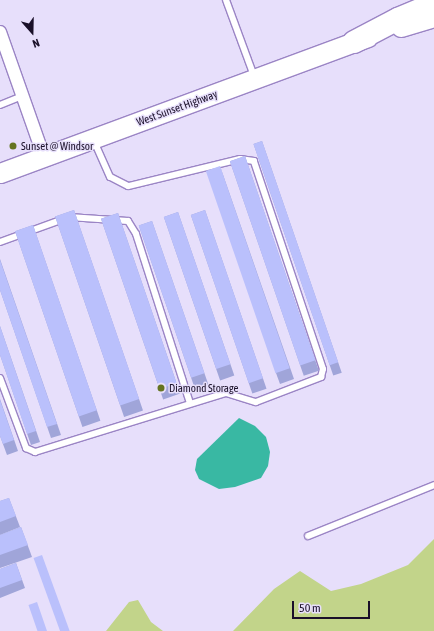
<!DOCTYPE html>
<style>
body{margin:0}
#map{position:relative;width:434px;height:631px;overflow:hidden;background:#e7dffb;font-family:"Asap Condensed",sans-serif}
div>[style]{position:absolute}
.green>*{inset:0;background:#c2d48a}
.water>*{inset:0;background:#39b8a3}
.roads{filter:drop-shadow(1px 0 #9b85c5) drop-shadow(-1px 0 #9b85c5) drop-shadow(0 1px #9b85c5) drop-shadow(0 -1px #9b85c5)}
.lane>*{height:6px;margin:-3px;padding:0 3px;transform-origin:3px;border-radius:3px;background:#fff}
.street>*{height:12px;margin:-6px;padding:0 6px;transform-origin:6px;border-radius:6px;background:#fff}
.primary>*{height:19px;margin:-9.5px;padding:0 9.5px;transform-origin:9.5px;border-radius:9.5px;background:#fff}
.highway>*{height:22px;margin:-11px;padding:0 11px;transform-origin:11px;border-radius:11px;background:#fff}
.wall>*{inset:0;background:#a0a5d9;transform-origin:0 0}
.building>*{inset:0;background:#bac0fc;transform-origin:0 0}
.dots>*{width:11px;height:11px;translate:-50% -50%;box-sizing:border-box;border:2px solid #e7dffb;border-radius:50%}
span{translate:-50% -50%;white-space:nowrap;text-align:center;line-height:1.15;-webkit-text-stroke:3px #e7dffb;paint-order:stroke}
.street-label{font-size:11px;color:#1a1029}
.poi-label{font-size:11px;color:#1a1029}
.left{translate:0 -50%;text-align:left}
.north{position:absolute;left:12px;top:12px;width:40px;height:40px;-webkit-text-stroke:3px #e7dffb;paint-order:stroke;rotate:160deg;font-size:11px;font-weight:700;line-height:16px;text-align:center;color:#1a1029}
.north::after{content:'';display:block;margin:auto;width:14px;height:18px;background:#1a1029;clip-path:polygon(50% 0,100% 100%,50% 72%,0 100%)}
.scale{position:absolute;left:292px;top:601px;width:78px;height:18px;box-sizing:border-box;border:2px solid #1a1029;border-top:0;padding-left:5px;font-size:12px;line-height:14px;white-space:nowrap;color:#1a1029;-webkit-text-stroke:3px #e7dffb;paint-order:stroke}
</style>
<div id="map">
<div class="green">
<i style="clip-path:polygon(434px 539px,434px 631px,233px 631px,274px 589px,300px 571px,331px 591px,361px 584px,408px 565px)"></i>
<i style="clip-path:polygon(138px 600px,151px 622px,163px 631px,106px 631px,129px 602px)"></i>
</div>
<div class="water">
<i style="clip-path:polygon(239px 418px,255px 426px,266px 437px,270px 452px,268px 466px,261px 478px,235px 487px,219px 489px,199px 479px,195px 470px,197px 459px)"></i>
</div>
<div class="roads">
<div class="lane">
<i style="left:226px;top:0;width:81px;rotate:69.8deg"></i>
<i style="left:0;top:105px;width:24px;rotate:-22deg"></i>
<i style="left:0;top:242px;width:73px;rotate:-19.9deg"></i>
<i style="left:69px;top:217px;width:59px;rotate:3.9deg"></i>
<i style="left:128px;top:221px;width:15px;rotate:58deg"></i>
<i style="left:136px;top:234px;width:177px;rotate:72.3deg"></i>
<i style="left:0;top:378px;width:75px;rotate:69.6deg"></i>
<i style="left:26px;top:448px;width:10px;rotate:24deg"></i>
<i style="left:35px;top:452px;width:200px;rotate:-17.2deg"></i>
<i style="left:226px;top:393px;width:31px;rotate:17deg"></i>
<i style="left:256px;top:402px;width:70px;rotate:-21deg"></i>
<i style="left:321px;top:377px;width:8px;rotate:-76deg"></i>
<i style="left:323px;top:369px;width:219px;rotate:-108.4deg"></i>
<i style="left:254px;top:161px;width:14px;rotate:-172deg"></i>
<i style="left:240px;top:159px;width:115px;rotate:166.4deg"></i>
<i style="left:128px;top:186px;width:20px;rotate:-153deg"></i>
<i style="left:110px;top:177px;width:39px;rotate:-114deg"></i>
<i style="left:308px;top:536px;width:136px;rotate:-22deg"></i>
</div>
<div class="street">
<i style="left:0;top:32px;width:133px;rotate:70.6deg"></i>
</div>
<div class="primary">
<i style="left:401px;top:27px;width:34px;rotate:-17deg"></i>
<i style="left:0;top:173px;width:392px;rotate:-20.3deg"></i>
</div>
<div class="highway">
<i style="left:354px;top:42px;width:50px;rotate:-27.6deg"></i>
<i style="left:398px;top:19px;width:39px;rotate:-23deg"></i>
</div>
</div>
<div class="wall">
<i style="left:262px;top:141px;width:245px;height:9px;rotate:71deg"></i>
<i style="left:245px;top:156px;width:227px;height:16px;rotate:71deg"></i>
<i style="clip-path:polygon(220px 166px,294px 379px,280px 384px,276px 373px)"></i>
<i style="left:74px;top:210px;width:212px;height:20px;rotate:71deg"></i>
<i style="left:205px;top:210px;width:189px;height:15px;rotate:71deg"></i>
<i style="left:178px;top:212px;width:173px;height:15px;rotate:71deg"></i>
<i style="left:118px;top:213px;width:191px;height:18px;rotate:71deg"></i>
<i style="left:152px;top:221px;width:173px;height:14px;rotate:71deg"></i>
<i style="left:33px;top:225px;width:207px;height:19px;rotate:71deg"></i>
<i style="clip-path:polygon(0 259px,61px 435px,51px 438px,0 290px)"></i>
<i style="clip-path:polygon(0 326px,40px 442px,31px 445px,0 355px)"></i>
<i style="clip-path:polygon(0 399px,18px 451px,7px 455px,0 436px)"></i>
<i style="clip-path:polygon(9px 498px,20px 527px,0 535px,0 501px)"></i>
<i style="clip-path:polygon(21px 527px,32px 557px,0 568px,0 535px)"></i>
<i style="clip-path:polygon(16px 563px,25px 588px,0 598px,0 569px)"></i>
</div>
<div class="building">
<i style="left:262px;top:141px;width:234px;height:9px;rotate:71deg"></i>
<i style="left:245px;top:156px;width:216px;height:16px;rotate:71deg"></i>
<i style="left:220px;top:166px;width:214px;height:15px;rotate:71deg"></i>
<i style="left:74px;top:210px;width:200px;height:20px;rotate:71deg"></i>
<i style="left:205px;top:210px;width:178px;height:15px;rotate:71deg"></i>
<i style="left:178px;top:212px;width:161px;height:15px;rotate:71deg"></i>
<i style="left:118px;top:213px;width:180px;height:18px;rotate:71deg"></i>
<i style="left:152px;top:221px;width:161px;height:14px;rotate:71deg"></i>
<i style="left:33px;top:225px;width:196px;height:19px;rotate:71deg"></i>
<i style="clip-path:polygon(0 260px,57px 424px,47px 427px,0 290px)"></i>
<i style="clip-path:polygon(0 326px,36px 431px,27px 434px,0 355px)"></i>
<i style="clip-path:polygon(0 400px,14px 440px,3px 444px,0 436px)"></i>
<i style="clip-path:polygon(9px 498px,16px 516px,0 522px,0 501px)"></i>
<i style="clip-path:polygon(21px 527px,28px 545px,0 555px,0 535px)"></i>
<i style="left:42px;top:555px;width:81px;height:9px;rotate:70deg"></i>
<i style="clip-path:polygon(16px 563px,22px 580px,0 588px,0 569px)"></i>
<i style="left:37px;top:602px;width:31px;height:9px;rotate:71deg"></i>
</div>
<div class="dots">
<i style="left:13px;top:146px;background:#657421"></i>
<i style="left:161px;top:388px;background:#657421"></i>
</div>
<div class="street-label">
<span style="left:177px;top:108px;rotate:-20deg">West Sunset Highway</span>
</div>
<div class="poi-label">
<span class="left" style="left:21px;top:146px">Sunset @ Windsor</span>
<span class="left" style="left:169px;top:388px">Diamond Storage</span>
</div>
<div class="north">N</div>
<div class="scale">50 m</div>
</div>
